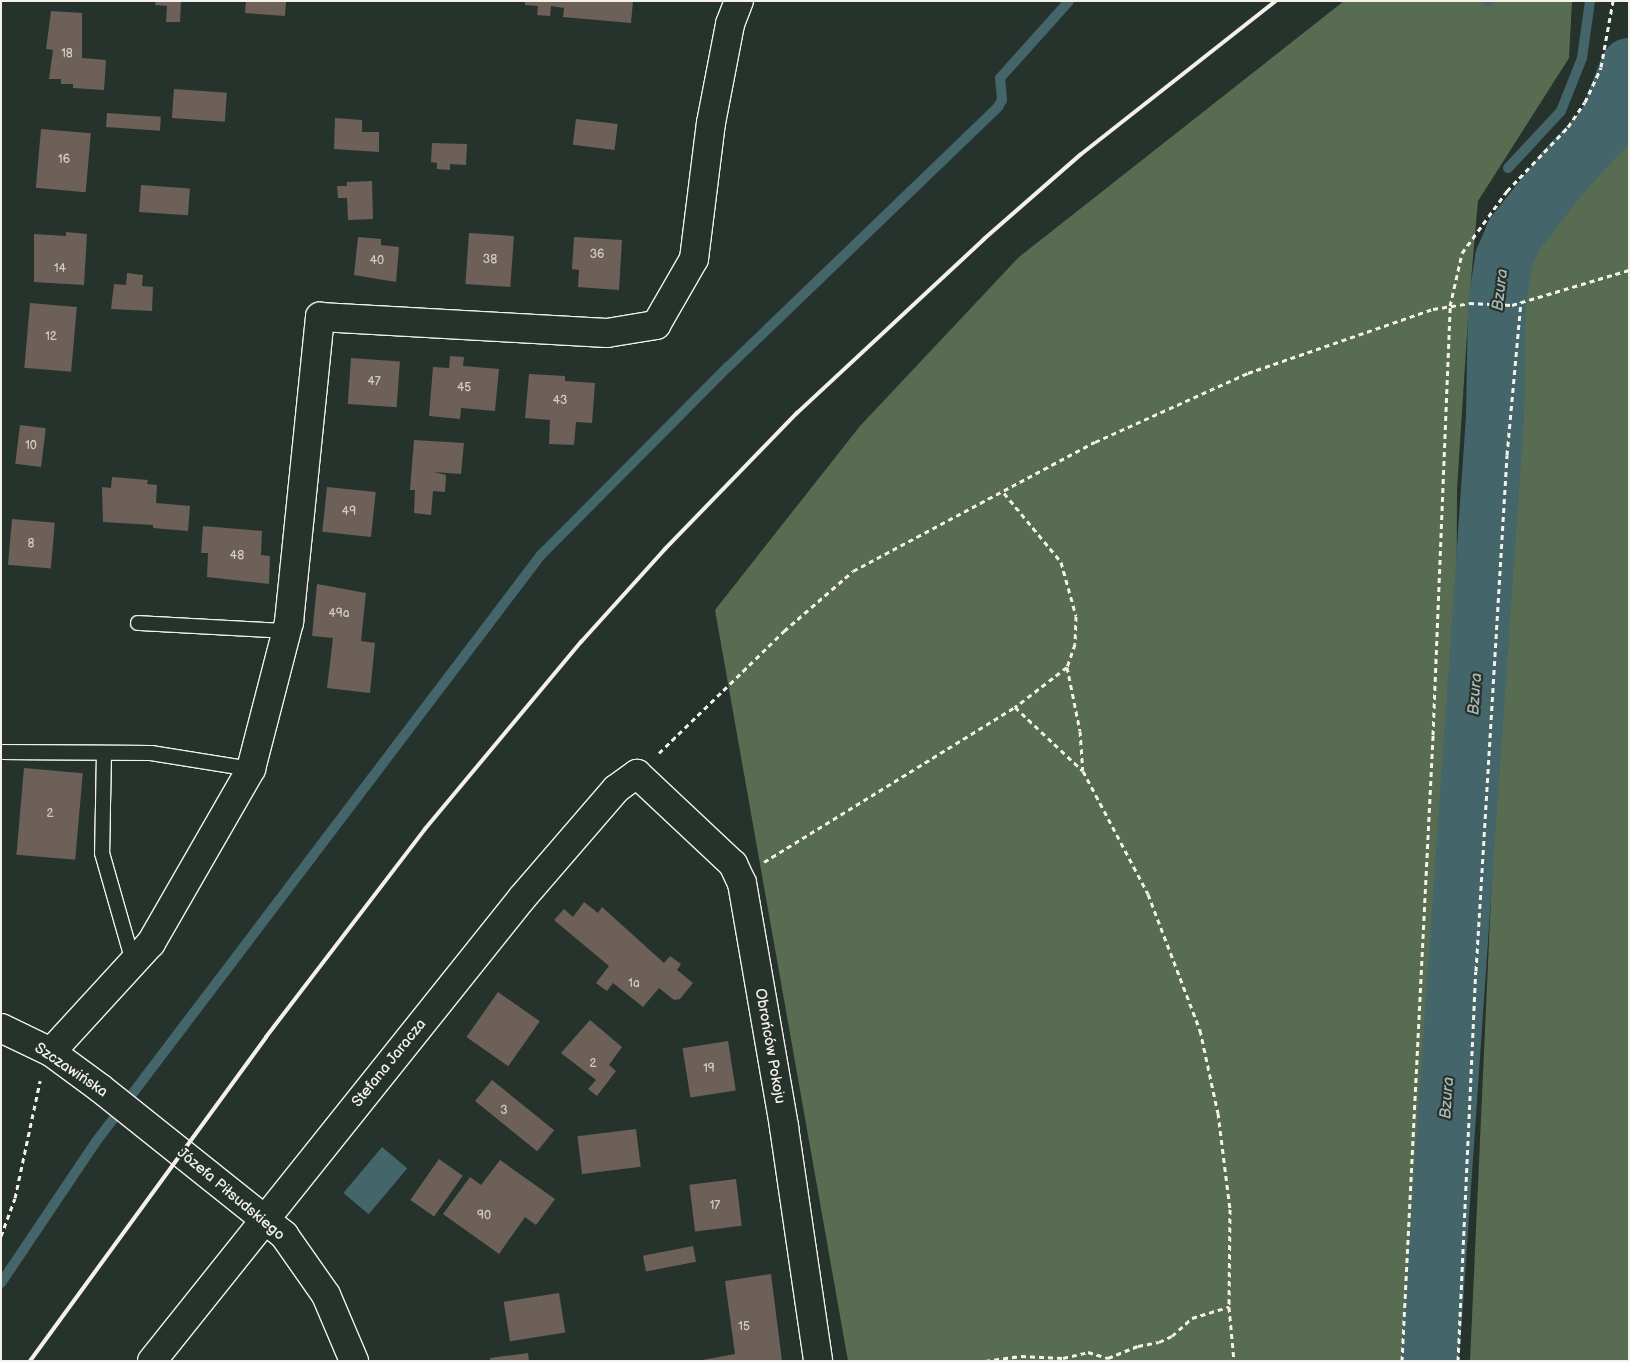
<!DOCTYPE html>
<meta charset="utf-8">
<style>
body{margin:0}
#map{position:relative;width:1630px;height:1362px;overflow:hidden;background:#26332d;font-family:"Balsamiq Sans",sans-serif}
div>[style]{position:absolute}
.green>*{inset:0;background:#576c50}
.water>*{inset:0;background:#44666b;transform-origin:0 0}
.stream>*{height:10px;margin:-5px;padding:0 5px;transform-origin:5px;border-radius:5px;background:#44666b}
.river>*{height:58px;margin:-29px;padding:0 29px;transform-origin:29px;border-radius:29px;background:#44666b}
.building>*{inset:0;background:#6c6058;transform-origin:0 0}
.path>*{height:3px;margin-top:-1.5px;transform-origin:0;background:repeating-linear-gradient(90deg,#f4f1e8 0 5px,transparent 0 9px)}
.roads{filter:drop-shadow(1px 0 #f4f1e8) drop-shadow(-1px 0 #f4f1e8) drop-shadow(0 1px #f4f1e8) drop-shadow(0 -1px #f4f1e8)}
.service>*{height:14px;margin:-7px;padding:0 7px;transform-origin:7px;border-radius:7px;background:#26332d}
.minor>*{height:28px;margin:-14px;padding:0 14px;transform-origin:14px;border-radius:14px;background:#26332d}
.tertiary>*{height:28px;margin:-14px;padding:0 14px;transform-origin:14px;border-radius:14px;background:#26332d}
.rail>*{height:4px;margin:-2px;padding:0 2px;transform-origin:2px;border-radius:2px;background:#f4f1e8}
span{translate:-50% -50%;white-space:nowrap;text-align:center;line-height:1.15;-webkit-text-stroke:4.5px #26332d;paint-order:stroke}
.number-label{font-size:12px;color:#d2cdc4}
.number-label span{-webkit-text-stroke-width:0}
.street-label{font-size:15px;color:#f4f1e8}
.water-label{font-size:16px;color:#aeb9b6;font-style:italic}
.frame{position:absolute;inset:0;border:2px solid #f4f1e8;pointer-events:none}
</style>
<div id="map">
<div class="green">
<i style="clip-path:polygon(1344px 1px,1572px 1px,1569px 58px,1478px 201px,1469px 303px,1457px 489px,1453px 1361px,848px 1361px,715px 610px,860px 426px,1019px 257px)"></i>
<i style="clip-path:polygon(1629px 126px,1629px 1361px,1470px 1361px,1521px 236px)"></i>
</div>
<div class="water">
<i style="left:382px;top:1147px;width:33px;height:60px;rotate:40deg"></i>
</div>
<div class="stream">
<i style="left:1488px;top:2px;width:1px;rotate:-90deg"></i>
<i style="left:1508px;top:168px;width:78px;rotate:-47.1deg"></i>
<i style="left:1561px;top:111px;width:57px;rotate:-68.4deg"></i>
<i style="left:1582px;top:58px;width:58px;rotate:-82deg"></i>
<i style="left:1px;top:1283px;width:169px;rotate:-56.1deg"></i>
<i style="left:95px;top:1143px;width:737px;rotate:-52.83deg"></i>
<i style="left:540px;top:556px;width:267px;rotate:-45.2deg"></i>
<i style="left:728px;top:367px;width:375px;rotate:-43.9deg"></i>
<i style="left:998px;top:107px;width:8px;rotate:-60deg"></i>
<i style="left:1002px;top:100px;width:22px;rotate:-95deg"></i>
<i style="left:1000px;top:78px;width:103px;rotate:-48.1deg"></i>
</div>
<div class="river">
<i style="left:1430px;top:1361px;width:946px;rotate:-86.06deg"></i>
<i style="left:1495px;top:417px;width:113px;rotate:-89deg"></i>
<i style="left:1497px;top:304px;width:46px;rotate:-81.2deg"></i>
<i style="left:1504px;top:259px;width:26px;rotate:-67deg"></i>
<i style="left:1514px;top:235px;width:83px;rotate:-51.9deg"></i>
<i style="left:1565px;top:170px;width:62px;rotate:-47deg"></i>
<i style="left:1607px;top:125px;width:62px;rotate:-69.2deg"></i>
</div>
<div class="building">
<i style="clip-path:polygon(156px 1px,181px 1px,180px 22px,166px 22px,167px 6px,155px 5px)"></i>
<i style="clip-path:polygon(246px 1px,286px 1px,285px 16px,245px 13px)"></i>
<i style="clip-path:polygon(525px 1px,633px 1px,631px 23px,563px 17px,564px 8px,551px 6px,550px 16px,537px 15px,538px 6px,525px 5px)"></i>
<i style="clip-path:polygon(51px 11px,82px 13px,82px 58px,106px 60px,104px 90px,73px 88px,73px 84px,61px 84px,61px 79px,49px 79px,53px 50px,46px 49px)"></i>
<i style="left:174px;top:89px;width:53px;height:29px;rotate:4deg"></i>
<i style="left:107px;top:113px;width:54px;height:14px;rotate:4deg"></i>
<i style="clip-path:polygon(335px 118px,362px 120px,362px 132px,379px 132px,379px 152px,334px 149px)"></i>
<i style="left:576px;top:119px;width:42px;height:26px;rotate:7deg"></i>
<i style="left:41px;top:129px;width:50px;height:59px;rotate:5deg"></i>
<i style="clip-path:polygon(432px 143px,467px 144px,466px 165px,450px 164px,450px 170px,437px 169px,437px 163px,431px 162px)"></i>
<i style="clip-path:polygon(372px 181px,373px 219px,348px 220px,347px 198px,338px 198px,337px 186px,347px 186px,347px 182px)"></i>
<i style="left:141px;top:185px;width:49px;height:27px;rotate:4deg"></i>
<i style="clip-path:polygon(66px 232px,87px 234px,84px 285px,34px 282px,34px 234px,66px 236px)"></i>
<i style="left:469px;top:233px;width:45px;height:51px;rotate:4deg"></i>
<i style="clip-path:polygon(358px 237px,381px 239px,381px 245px,399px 247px,396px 282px,354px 275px)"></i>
<i style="clip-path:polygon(574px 237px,622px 240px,619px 290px,578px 287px,579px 270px,572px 269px)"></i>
<i style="clip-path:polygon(127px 273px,143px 275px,142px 286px,153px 287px,152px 311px,111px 309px,114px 284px,126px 285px)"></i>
<i style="left:30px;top:303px;width:47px;height:65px;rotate:5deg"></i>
<i style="clip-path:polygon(450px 356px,464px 357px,463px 366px,499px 369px,495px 411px,461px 408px,460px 419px,429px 416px,433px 367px,449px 368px)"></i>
<i style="left:351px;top:358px;width:49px;height:46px;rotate:4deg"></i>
<i style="clip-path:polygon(529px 374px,565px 376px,565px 381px,595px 383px,592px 423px,576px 422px,574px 445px,549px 444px,550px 420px,525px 418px)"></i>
<i style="left:20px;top:425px;width:26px;height:39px;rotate:7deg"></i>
<i style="clip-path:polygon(414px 440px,464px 443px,461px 474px,434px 472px,446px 475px,445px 492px,433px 491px,431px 515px,414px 513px,415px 490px,410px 490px)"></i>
<i style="clip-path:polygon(112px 477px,148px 480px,147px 484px,157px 485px,156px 503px,190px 506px,188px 531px,153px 528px,153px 525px,103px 522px,102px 487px,111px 488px)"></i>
<i style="left:327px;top:487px;width:49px;height:45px;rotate:6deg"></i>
<i style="left:12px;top:519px;width:43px;height:46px;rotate:5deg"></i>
<i style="clip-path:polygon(203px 526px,262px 531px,261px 555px,270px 556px,269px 584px,207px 577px,208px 553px,201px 553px)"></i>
<i style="clip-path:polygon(317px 584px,366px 593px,361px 641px,375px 643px,370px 693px,327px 688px,333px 638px,312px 636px)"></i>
<i style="left:24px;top:768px;width:59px;height:87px;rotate:5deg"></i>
<i style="clip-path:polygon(584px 902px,598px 913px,602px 907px,664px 963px,670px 956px,681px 964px,677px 970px,693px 983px,680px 999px,674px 1000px,659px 988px,643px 1007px,613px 983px,607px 991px,596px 983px,609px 966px,554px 920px,564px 909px,573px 917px)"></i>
<i style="left:498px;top:992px;width:51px;height:55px;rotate:35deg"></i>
<i style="clip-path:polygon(590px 1020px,622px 1047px,609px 1065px,616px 1071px,597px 1096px,588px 1089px,596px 1080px,561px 1053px)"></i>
<i style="left:728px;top:1041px;width:50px;height:46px;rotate:81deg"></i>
<i style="left:492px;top:1080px;width:80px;height:27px;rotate:39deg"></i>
<i style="left:636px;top:1129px;width:38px;height:59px;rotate:83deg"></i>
<i style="left:439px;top:1159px;width:29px;height:50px;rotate:35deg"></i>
<i style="clip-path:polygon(500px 1160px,555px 1199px,536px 1225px,525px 1217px,499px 1254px,443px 1214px,470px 1177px,481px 1185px)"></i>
<i style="left:736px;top:1179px;width:47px;height:47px;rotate:83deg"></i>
<i style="left:693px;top:1246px;width:16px;height:51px;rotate:79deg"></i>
<i style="clip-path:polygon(771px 1274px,782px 1361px,697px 1361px,735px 1354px,725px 1281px)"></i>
<i style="left:559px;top:1293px;width:40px;height:56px;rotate:81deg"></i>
<i style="clip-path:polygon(528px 1353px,529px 1361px,490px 1361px,490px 1358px)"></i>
</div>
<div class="path">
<i style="left:1004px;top:493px;width:89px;rotate:50.4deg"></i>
<i style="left:1061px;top:562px;width:56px;rotate:74.5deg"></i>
<i style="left:1076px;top:616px;width:28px;rotate:92deg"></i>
<i style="left:1075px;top:644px;width:24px;rotate:109deg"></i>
<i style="left:1067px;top:667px;width:66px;rotate:142.4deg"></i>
<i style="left:1067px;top:667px;width:65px;rotate:78.5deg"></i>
<i style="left:1080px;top:731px;width:39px;rotate:86deg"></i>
<i style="left:659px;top:753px;width:175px;rotate:-44.3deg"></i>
<i style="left:784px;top:631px;width:91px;rotate:-41deg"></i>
<i style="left:853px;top:571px;width:274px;rotate:-28.1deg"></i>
<i style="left:1095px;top:442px;width:168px;rotate:-24.3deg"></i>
<i style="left:1248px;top:373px;width:196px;rotate:-19.1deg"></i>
<i style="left:1433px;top:309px;width:36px;rotate:-9deg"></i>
<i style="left:1469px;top:303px;width:43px;rotate:2.7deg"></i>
<i style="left:1512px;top:305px;width:122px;rotate:-16.7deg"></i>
<i style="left:764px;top:862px;width:295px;rotate:-31.7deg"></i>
<i style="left:1015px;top:707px;width:93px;rotate:43.3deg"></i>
<i style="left:1083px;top:771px;width:139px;rotate:62.1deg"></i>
<i style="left:1148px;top:894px;width:146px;rotate:69.1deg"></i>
<i style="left:1200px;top:1030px;width:85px;rotate:77.8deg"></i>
<i style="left:1218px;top:1113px;width:97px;rotate:82.9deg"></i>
<i style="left:1230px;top:1209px;width:98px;rotate:90.6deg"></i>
<i style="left:1229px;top:1307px;width:54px;rotate:84.7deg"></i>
<i style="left:1px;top:1236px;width:40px;rotate:-69.8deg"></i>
<i style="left:15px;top:1198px;width:120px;rotate:-77.9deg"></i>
<i style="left:985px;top:1361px;width:36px;rotate:-8deg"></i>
<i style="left:1021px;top:1356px;width:42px;rotate:2.7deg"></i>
<i style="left:1063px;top:1358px;width:26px;rotate:-13deg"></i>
<i style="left:1088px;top:1352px;width:21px;rotate:17deg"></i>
<i style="left:1108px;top:1358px;width:32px;rotate:-22deg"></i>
<i style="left:1138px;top:1346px;width:21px;rotate:-11deg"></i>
<i style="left:1159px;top:1342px;width:14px;rotate:-25deg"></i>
<i style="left:1172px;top:1336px;width:27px;rotate:-42deg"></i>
<i style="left:1192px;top:1318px;width:39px;rotate:-17deg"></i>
<i style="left:1402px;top:1361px;width:627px;rotate:-87.16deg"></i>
<i style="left:1433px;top:735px;width:429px;rotate:-87.7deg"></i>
<i style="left:1450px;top:306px;width:54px;rotate:-77.2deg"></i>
<i style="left:1462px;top:253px;width:77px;rotate:-54deg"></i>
<i style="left:1507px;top:191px;width:88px;rotate:-46.4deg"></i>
<i style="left:1568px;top:127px;width:30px;rotate:-56deg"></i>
<i style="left:1585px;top:102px;width:38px;rotate:-65deg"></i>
<i style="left:1601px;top:67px;width:67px;rotate:-79.7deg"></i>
<i style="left:1458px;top:1361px;width:390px;rotate:-87.4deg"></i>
<i style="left:1476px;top:971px;width:517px;rotate:-86.56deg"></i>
<i style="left:1507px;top:455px;width:154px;rotate:-84.8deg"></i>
</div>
<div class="roads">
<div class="service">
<i style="left:138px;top:623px;width:148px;rotate:3.1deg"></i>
<i style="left:1px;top:752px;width:150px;rotate:0.4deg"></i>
<i style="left:151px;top:753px;width:101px;rotate:9.1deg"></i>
<i style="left:104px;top:753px;width:100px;rotate:91.1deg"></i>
<i style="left:102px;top:853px;width:113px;rotate:74.1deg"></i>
</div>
<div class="minor">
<i style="left:51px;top:1052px;width:148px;rotate:-47.5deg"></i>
<i style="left:151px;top:943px;width:201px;rotate:-60.1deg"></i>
<i style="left:251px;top:769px;width:152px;rotate:-75.5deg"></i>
<i style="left:289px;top:622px;width:307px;rotate:-84.2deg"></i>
<i style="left:320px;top:317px;width:287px;rotate:3.2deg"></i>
<i style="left:607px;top:333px;width:50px;rotate:-9.3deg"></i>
<i style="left:656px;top:325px;width:76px;rotate:-60.1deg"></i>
<i style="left:694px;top:259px;width:137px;rotate:-82.9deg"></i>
<i style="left:711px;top:123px;width:101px;rotate:-79.1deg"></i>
<i style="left:730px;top:24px;width:25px;rotate:-69deg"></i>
<i style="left:152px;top:1361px;width:593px;rotate:-51.37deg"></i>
<i style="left:522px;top:898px;width:144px;rotate:-49.2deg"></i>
<i style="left:616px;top:789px;width:26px;rotate:-36deg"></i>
<i style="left:637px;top:774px;width:132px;rotate:43.2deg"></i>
<i style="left:733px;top:864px;width:21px;rotate:65deg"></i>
<i style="left:742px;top:883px;width:248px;rotate:80.2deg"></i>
<i style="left:784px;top:1127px;width:236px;rotate:81.7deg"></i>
</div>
<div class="tertiary">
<i style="left:1px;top:1028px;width:55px;rotate:25.6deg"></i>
<i style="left:51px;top:1052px;width:61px;rotate:36.3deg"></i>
<i style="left:100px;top:1088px;width:236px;rotate:38.6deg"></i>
<i style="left:284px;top:1235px;width:73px;rotate:55deg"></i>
<i style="left:326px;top:1295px;width:72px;rotate:67deg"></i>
</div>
</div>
<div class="rail">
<i style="left:30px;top:1361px;width:401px;rotate:-53.9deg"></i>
<i style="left:266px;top:1037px;width:262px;rotate:-52.6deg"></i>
<i style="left:425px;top:829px;width:244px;rotate:-50.2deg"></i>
<i style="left:581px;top:642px;width:125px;rotate:-47.9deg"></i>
<i style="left:665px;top:549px;width:190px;rotate:-45.9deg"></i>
<i style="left:797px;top:413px;width:255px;rotate:-42.9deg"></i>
<i style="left:984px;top:239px;width:128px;rotate:-41.2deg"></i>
<i style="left:1080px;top:155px;width:249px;rotate:-38.2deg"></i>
</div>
<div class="number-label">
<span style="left:67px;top:54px">18</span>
<span style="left:64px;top:160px">16</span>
<span style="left:597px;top:255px">36</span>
<span style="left:490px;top:260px">38</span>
<span style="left:377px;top:261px">40</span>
<span style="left:60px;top:269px">14</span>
<span style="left:51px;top:337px">12</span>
<span style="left:374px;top:382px">47</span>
<span style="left:464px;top:388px">45</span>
<span style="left:560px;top:401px">43</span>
<span style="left:31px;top:446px">10</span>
<span style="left:349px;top:512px">49</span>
<span style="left:31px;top:544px">8</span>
<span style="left:237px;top:556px">48</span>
<span style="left:339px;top:614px">49a</span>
<span style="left:50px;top:814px">2</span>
<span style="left:634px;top:984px">1a</span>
<span style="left:593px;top:1064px">2</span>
<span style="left:709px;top:1069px">19</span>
<span style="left:504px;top:1111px">3</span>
<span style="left:715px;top:1206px">17</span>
<span style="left:484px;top:1216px">90</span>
<span style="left:744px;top:1327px">15</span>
</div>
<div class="street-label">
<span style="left:770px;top:1046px;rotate:80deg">Obrońców Pokoju</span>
<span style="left:389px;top:1063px;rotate:-51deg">Stefana Jaracza</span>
<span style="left:71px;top:1070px;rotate:34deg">Szczawińska</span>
<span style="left:231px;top:1194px;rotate:40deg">Józefa Piłsudskiego</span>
</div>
<div class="water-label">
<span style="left:1501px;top:290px;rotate:-83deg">Bzura</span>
<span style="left:1476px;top:694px;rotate:-86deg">Bzura</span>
<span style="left:1448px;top:1098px;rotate:-86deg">Bzura</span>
</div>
<div class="frame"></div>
</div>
